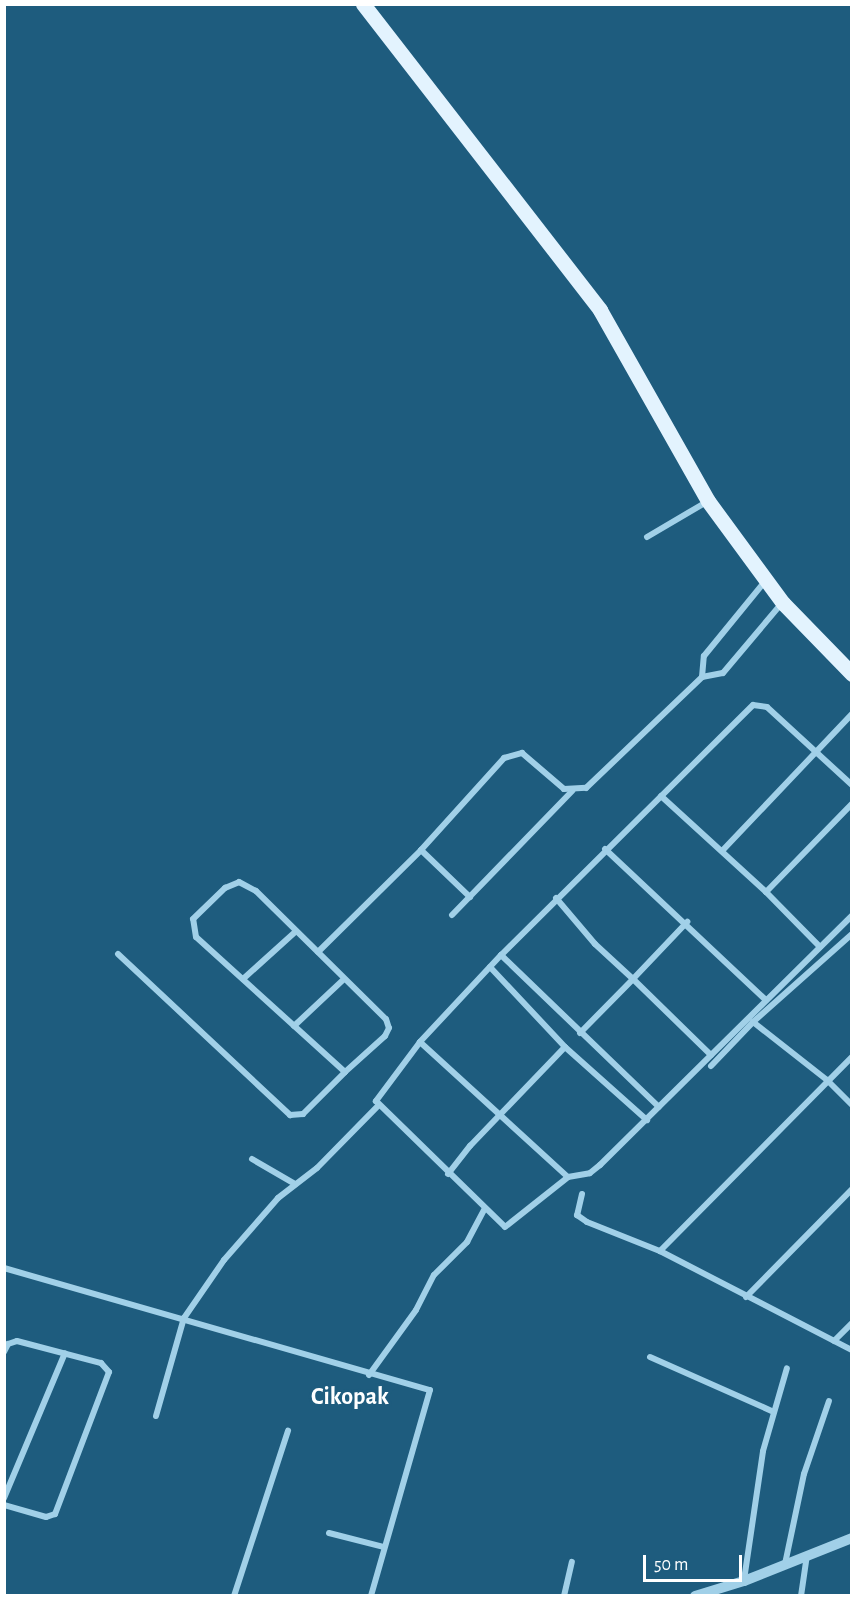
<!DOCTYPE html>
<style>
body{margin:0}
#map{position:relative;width:856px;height:1600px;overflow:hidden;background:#1e5c7e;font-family:"Alegreya Sans",sans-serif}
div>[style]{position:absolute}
.minor>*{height:6px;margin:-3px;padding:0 3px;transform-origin:3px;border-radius:3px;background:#a1d0e8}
.tertiary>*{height:10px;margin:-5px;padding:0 5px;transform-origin:5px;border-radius:5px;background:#a1d0e8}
.primary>*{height:15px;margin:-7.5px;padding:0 7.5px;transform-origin:7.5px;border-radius:7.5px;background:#e3f3fe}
span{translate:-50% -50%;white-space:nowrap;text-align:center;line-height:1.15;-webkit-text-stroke:6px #1e5c7e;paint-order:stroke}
.quarter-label{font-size:24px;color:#fff;font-weight:700}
.frame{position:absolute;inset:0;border:6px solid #fff;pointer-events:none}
.scale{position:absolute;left:643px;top:1555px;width:99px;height:27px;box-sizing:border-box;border:3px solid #fff;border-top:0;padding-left:8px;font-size:18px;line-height:21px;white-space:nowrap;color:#fff;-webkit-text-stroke:4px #1e5c7e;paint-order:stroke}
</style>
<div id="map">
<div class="minor">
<i style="left:647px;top:537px;width:71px;rotate:-30.5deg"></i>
<i style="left:702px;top:677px;width:21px;rotate:-85deg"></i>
<i style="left:704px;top:656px;width:98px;rotate:-50.8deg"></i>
<i style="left:852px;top:785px;width:115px;rotate:-137.5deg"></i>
<i style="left:767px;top:707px;width:14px;rotate:-172deg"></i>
<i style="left:753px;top:705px;width:355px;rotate:135.2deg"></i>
<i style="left:501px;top:955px;width:119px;rotate:133deg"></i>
<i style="left:420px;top:1042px;width:74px;rotate:126.7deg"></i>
<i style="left:376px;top:1101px;width:180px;rotate:44.3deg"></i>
<i style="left:505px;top:1227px;width:80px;rotate:-38.4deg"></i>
<i style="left:568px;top:1177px;width:22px;rotate:-10deg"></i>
<i style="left:590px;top:1173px;width:13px;rotate:-39deg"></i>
<i style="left:600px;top:1165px;width:354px;rotate:-44.7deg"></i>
<i style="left:661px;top:796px;width:142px;rotate:42.4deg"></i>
<i style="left:766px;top:892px;width:77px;rotate:45.5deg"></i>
<i style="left:605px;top:849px;width:221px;rotate:43.2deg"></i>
<i style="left:421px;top:850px;width:68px;rotate:43.8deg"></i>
<i style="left:722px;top:851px;width:189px;rotate:-46.5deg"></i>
<i style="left:239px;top:882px;width:19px;rotate:28deg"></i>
<i style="left:256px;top:891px;width:182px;rotate:44.6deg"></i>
<i style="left:386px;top:1019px;width:9px;rotate:72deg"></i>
<i style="left:389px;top:1028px;width:9px;rotate:117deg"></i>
<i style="left:385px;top:1036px;width:54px;rotate:138deg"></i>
<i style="left:345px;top:1072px;width:201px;rotate:-137.8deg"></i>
<i style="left:196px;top:937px;width:18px;rotate:-99deg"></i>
<i style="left:193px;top:919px;width:45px;rotate:-44.1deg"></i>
<i style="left:225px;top:888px;width:15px;rotate:-23deg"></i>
<i style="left:766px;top:892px;width:123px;rotate:-45.7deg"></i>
<i style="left:556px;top:898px;width:60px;rotate:49.7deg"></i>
<i style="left:595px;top:944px;width:52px;rotate:42.6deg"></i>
<i style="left:633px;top:979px;width:79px;rotate:-46.5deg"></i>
<i style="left:452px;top:915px;width:173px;rotate:-45.9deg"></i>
<i style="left:318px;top:952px;width:145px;rotate:-44.7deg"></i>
<i style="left:421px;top:850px;width:124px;rotate:-47.9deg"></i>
<i style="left:504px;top:758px;width:19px;rotate:-16deg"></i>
<i style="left:522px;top:753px;width:55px;rotate:40.6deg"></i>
<i style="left:564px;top:789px;width:22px;rotate:-3deg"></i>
<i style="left:586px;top:788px;width:161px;rotate:-43.7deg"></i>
<i style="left:702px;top:677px;width:21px;rotate:-11deg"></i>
<i style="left:723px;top:673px;width:92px;rotate:-49.9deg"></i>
<i style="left:118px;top:954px;width:236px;rotate:43.1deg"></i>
<i style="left:290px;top:1115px;width:13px;rotate:-4deg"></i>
<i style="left:303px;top:1114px;width:59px;rotate:-45deg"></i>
<i style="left:501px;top:955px;width:219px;rotate:43.9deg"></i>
<i style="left:490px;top:967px;width:110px;rotate:46.8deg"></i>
<i style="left:565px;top:1047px;width:110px;rotate:41.7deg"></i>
<i style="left:243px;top:979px;width:69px;rotate:-42deg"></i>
<i style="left:753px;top:1022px;width:132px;rotate:-41.6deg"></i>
<i style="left:294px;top:1026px;width:67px;rotate:-43.2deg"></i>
<i style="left:580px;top:1033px;width:76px;rotate:-45.5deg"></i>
<i style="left:633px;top:979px;width:109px;rotate:44.3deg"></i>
<i style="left:420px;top:1042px;width:200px;rotate:42.4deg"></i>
<i style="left:711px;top:1066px;width:61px;rotate:-46.3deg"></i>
<i style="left:753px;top:1022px;width:94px;rotate:38.1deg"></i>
<i style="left:827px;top:1080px;width:35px;rotate:45deg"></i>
<i style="left:252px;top:1159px;width:50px;rotate:30.2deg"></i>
<i style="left:448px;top:1174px;width:36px;rotate:-52deg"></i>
<i style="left:470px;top:1146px;width:137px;rotate:-46.2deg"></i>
<i style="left:582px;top:1194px;width:22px;rotate:103deg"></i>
<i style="left:577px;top:1215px;width:12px;rotate:35deg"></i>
<i style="left:587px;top:1222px;width:79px;rotate:21.7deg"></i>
<i style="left:660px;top:1251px;width:216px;rotate:27.3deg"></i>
<i style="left:660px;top:1251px;width:273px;rotate:-45.3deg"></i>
<i style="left:4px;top:1268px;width:443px;rotate:16deg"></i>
<i style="left:430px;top:1390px;width:214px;rotate:106deg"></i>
<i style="left:746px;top:1297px;width:151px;rotate:-45.5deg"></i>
<i style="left:834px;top:1341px;width:25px;rotate:-45deg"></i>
<i style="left:4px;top:1352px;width:9px;rotate:-63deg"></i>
<i style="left:8px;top:1344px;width:9px;rotate:-18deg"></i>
<i style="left:17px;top:1341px;width:87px;rotate:14.7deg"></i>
<i style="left:101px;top:1363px;width:12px;rotate:48deg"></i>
<i style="left:109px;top:1372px;width:152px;rotate:110.8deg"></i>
<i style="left:55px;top:1514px;width:9px;rotate:162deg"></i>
<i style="left:46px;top:1517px;width:44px;rotate:-164.1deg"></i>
<i style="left:650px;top:1357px;width:133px;rotate:23.9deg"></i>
<i style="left:369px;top:1375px;width:80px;rotate:-54.1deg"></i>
<i style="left:416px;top:1310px;width:39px;rotate:-63deg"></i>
<i style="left:434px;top:1275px;width:47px;rotate:-45deg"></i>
<i style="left:467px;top:1242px;width:38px;rotate:-62deg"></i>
<i style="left:156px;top:1416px;width:102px;rotate:-74.1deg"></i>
<i style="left:184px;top:1318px;width:70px;rotate:-55.4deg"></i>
<i style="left:224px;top:1260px;width:82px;rotate:-48.9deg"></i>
<i style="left:278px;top:1198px;width:49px;rotate:-37.6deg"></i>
<i style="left:317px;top:1168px;width:87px;rotate:-45.5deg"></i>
<i style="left:4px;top:1498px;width:157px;rotate:-67.2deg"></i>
<i style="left:329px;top:1533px;width:57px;rotate:14.3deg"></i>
<i style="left:785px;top:1564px;width:92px;rotate:-78.1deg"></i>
<i style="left:804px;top:1474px;width:77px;rotate:-71.1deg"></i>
<i style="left:744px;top:1580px;width:130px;rotate:-81.6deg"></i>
<i style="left:763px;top:1451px;width:86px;rotate:-73.9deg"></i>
<i style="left:234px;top:1596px;width:174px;rotate:-71.9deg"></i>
<i style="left:564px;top:1596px;width:35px;rotate:-77deg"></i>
<i style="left:801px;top:1596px;width:41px;rotate:-81.7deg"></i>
</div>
<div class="tertiary">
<i style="left:695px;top:1596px;width:51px;rotate:-17deg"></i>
<i style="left:744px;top:1581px;width:116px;rotate:-21.7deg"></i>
</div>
<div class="primary">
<i style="left:363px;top:4px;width:387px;rotate:52.2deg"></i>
<i style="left:600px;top:310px;width:219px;rotate:60.5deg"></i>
<i style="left:708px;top:501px;width:127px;rotate:53.7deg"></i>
<i style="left:783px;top:603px;width:99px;rotate:45.8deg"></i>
</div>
<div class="quarter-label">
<span style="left:350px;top:1398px">Cikopak</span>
</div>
<div class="frame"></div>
<div class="scale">50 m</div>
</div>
